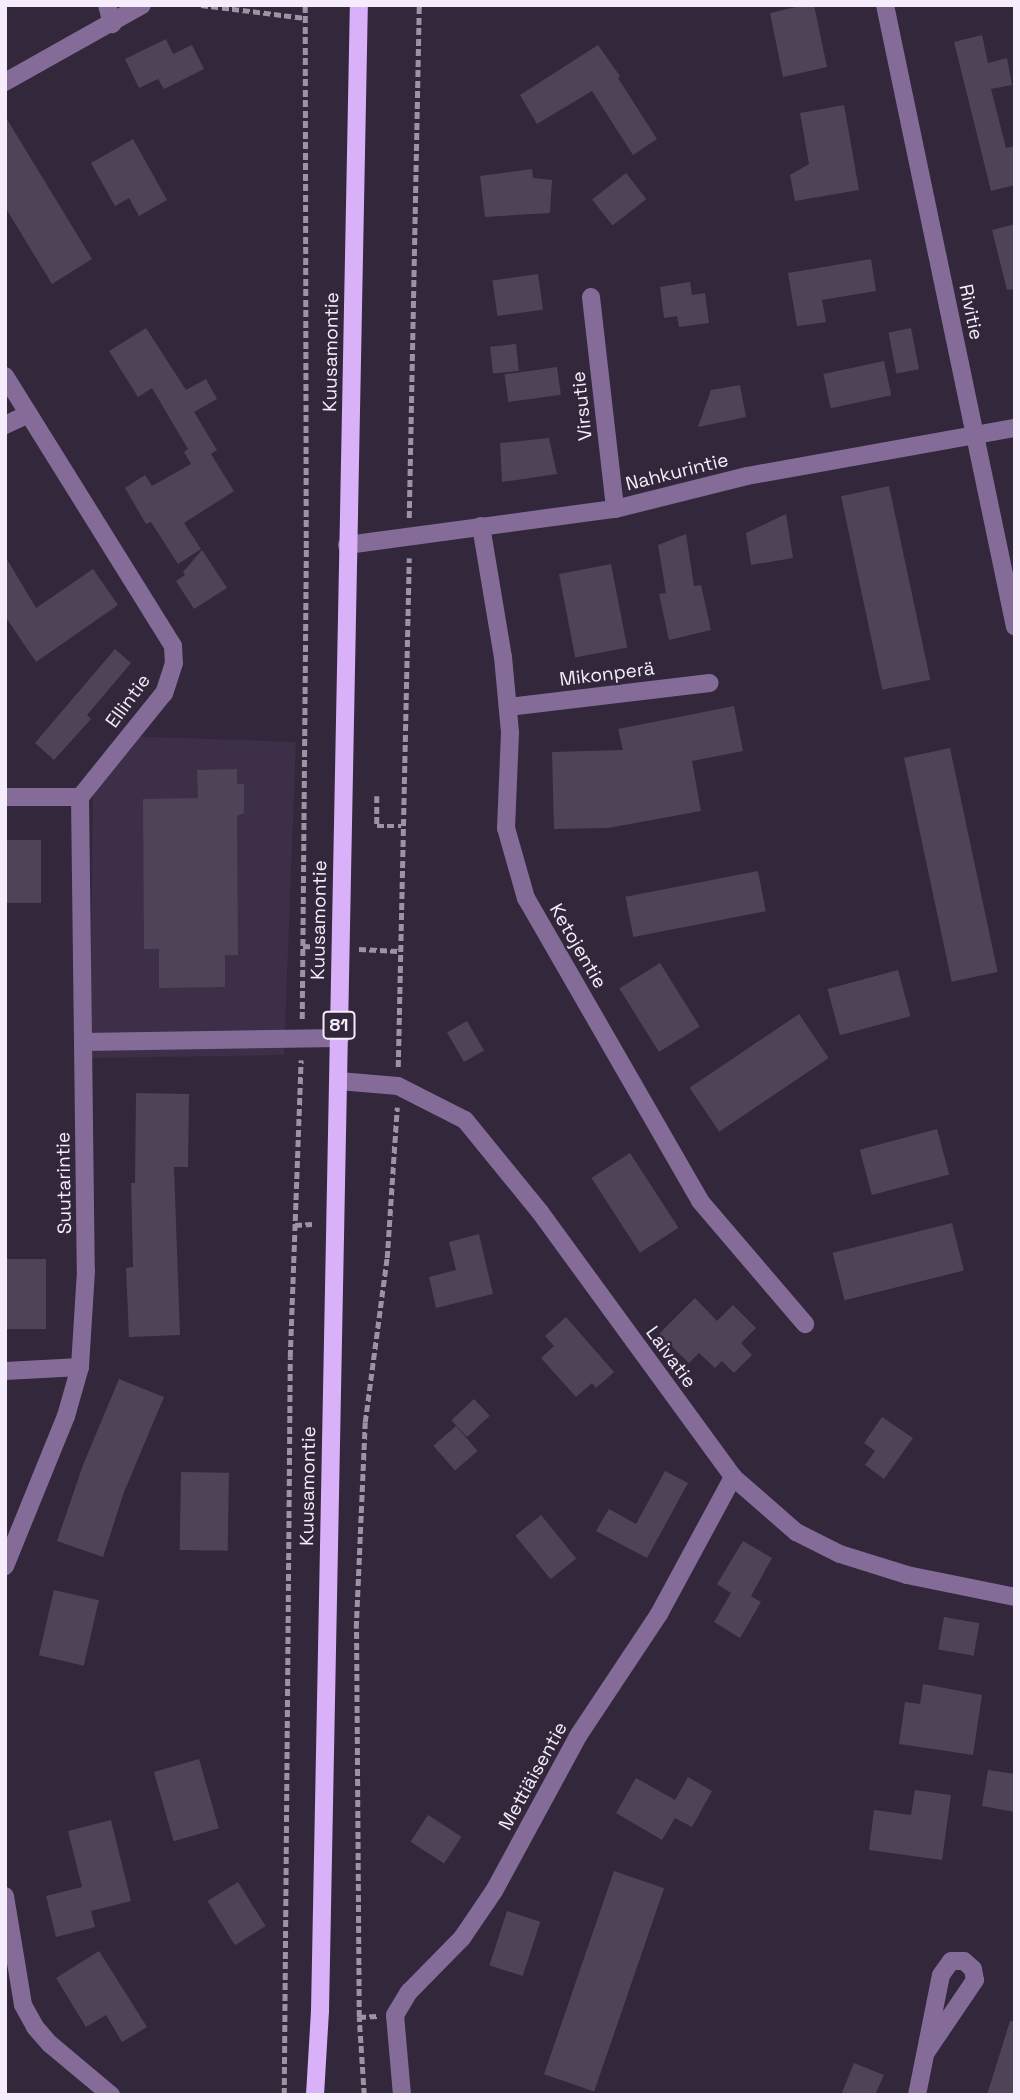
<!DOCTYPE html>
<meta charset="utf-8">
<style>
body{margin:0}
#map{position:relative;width:1020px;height:2100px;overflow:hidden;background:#32273b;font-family:"Space Grotesk",sans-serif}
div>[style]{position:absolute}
.built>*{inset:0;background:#3d2f48}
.building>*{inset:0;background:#4f4358;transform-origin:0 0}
.path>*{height:4.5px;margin-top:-2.25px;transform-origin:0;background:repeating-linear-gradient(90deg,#9d93a4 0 7px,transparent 0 10.5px)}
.minor>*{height:18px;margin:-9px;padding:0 9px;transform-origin:9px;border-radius:9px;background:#856c98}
.major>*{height:18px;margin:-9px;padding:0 9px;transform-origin:9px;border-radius:9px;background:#d9b1f9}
span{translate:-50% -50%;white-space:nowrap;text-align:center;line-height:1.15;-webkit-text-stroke:5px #32273b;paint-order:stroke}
.shield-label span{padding:2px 5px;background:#32273b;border:2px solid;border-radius:5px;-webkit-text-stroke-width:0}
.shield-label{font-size:18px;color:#f5edfb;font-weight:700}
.street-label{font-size:19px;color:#f5edfb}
.frame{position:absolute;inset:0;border:7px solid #f5edfb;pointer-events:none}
</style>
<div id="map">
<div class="built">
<i style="clip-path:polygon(123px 736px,296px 742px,284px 1055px,90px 1058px,93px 783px)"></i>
</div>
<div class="building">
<i style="clip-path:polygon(805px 5px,814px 5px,827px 67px,783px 77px,770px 13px)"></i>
<i style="clip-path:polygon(982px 35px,988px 63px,1007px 58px,1012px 85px,991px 89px,1006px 148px,1015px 146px,1015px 185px,991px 191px,954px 42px)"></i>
<i style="clip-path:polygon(166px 39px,173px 54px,192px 45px,204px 69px,164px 89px,158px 79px,139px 88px,125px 59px)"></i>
<i style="clip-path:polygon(598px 45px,620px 76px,618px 78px,657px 139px,633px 155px,592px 91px,537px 124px,520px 95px)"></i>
<i style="clip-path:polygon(844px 105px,859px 190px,795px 201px,790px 175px,809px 164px,800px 113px)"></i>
<i style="clip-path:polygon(5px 116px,92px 259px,52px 284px,5px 207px)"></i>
<i style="clip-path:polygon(133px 139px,167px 200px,139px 216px,129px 198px,115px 206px,91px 163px)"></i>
<i style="clip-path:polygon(532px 169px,533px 178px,552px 180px,550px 213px,485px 217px,480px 176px)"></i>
<i style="left:626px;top:173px;width:33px;height:43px;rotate:52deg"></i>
<i style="clip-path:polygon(1015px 224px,1015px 289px,1007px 290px,992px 230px)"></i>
<i style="clip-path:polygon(871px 259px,876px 291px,822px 300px,826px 322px,797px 326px,788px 273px)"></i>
<i style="left:538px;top:274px;width:36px;height:46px;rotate:82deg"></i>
<i style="clip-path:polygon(690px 282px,692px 295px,705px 293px,709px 323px,679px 327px,677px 316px,664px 318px,660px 287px)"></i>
<i style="clip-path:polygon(146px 328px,186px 390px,206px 379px,217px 399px,194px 412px,217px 450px,211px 454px,234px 491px,184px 523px,201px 549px,178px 564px,151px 522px,146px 524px,125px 488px,145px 475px,152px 486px,191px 464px,184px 452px,188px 449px,152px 388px,138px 397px,109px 351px)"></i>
<i style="left:911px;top:328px;width:42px;height:23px;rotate:79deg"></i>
<i style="left:516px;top:344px;width:27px;height:26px;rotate:84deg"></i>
<i style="left:884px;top:361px;width:35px;height:62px;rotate:78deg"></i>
<i style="left:557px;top:367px;width:28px;height:53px;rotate:82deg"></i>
<i style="clip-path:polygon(740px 385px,746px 417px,698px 427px,711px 390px)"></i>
<i style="clip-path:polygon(549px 438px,557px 474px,502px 482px,500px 443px)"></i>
<i style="left:889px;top:486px;width:198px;height:49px;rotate:78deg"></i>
<i style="clip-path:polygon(786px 514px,793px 558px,751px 565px,746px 533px)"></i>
<i style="clip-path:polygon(686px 534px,694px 586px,701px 585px,711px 630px,669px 640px,659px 594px,666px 593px,658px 545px)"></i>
<i style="clip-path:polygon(202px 550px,227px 588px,194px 609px,176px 581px,185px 575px,183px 572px)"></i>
<i style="clip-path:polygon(5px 556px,36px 608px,93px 569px,118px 605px,36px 662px,5px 616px)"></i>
<i style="left:611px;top:564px;width:85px;height:53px;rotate:79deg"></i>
<i style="clip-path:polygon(115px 649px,131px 663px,87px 715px,91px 719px,54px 760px,35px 743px)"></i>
<i style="clip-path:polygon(734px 706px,743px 751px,692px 761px,701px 811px,608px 828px,554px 829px,552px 752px,623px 750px,618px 729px)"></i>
<i style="left:950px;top:748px;width:229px;height:47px;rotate:78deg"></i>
<i style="clip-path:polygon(237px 769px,237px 784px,244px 784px,244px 813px,237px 816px,238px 955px,225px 955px,225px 987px,159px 988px,159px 949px,144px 949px,143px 799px,198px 798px,197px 770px)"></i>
<i style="left:7px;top:840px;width:34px;height:63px"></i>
<i style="left:758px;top:871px;width:41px;height:135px;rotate:79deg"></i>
<i style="left:660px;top:963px;width:75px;height:48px;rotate:58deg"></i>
<i style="left:898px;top:970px;width:48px;height:73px;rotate:75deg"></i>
<i style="left:799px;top:1014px;width:53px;height:132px;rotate:56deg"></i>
<i style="left:467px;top:1021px;width:34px;height:23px;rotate:60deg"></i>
<i style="clip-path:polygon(136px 1093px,189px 1094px,188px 1167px,174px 1167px,180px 1335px,129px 1337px,126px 1268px,133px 1267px,131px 1183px,135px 1183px)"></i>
<i style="left:937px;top:1129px;width:47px;height:80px;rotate:75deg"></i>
<i style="left:630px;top:1153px;width:89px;height:46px;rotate:57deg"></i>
<i style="left:952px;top:1223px;width:49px;height:123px;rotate:76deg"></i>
<i style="clip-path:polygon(479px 1234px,493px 1294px,436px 1308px,429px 1277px,456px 1270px,449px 1242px)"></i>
<i style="left:7px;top:1259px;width:39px;height:70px"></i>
<i style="clip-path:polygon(695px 1298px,717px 1321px,733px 1305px,756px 1328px,741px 1343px,752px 1355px,734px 1373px,722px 1361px,715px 1368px,699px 1353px,689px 1363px,659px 1334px)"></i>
<i style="clip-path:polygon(566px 1317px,614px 1372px,596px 1388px,592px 1383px,576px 1397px,541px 1358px,554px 1346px,545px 1336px)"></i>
<i style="clip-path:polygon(119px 1379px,164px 1397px,124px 1492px,103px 1557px,57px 1541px,83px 1465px)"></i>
<i style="left:474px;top:1399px;width:23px;height:31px;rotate:47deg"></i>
<i style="clip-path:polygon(882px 1417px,913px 1438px,884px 1479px,865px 1465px,875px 1451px,864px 1443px)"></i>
<i style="left:456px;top:1426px;width:33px;height:30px;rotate:49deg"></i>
<i style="clip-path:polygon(665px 1471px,688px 1483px,647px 1558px,596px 1531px,609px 1509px,636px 1524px)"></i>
<i style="left:181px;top:1472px;width:48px;height:78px;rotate:1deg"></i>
<i style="left:541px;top:1515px;width:56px;height:33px;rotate:51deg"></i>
<i style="clip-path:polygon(743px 1541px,772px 1558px,751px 1596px,761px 1602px,740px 1638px,714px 1622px,731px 1593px,717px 1584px)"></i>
<i style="left:54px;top:1590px;width:46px;height:67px;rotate:13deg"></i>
<i style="left:944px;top:1617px;width:36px;height:33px;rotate:10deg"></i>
<i style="clip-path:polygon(923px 1684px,982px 1695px,973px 1755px,899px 1744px,905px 1702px,920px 1704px)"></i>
<i style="left:199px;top:1759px;width:72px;height:47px;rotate:74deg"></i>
<i style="clip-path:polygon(988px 1770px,1015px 1774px,1015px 1812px,982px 1806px)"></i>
<i style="clip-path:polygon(688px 1777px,712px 1791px,692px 1827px,675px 1818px,662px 1840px,616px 1813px,636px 1778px,675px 1800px)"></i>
<i style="clip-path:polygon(915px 1790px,951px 1795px,942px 1860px,869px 1850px,874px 1810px,911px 1815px)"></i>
<i style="left:428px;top:1815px;width:40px;height:32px;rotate:33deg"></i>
<i style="clip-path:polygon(111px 1820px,131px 1901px,91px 1911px,95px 1927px,56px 1937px,46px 1896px,82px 1887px,68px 1831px)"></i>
<i style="left:614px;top:1871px;width:53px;height:215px;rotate:19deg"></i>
<i style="left:238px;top:1882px;width:52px;height:36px;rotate:58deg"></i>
<i style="left:507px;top:1911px;width:35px;height:57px;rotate:18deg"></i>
<i style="clip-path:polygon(99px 1951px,147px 2027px,122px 2042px,106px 2015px,86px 2027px,56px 1978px)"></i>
<i style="clip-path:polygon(1010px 2021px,1015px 2021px,1015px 2095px,987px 2095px)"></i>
<i style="clip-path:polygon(854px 2063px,884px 2075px,875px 2095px,841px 2095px)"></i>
</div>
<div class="path">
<i style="left:201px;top:5px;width:105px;rotate:7.1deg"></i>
<i style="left:409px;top:518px;width:513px;rotate:-88.88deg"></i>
<i style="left:377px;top:796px;width:30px;rotate:90deg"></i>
<i style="left:377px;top:826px;width:24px"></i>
<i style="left:303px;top:946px;width:20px;rotate:3deg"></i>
<i style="left:359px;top:949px;width:39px;rotate:3deg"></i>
<i style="left:302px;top:1019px;width:471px;rotate:-89.5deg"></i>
<i style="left:306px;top:548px;width:543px;rotate:-90.11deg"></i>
<i style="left:398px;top:1067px;width:509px;rotate:-88.76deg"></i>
<i style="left:295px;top:1225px;width:17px;rotate:-3deg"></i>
<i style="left:359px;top:2017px;width:18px;rotate:-3deg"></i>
<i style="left:284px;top:2095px;width:738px;rotate:-89.53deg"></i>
<i style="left:290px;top:1357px;width:297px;rotate:-87.9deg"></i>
<i style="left:364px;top:2095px;width:78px;rotate:-93.7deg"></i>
<i style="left:359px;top:2017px;width:389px;rotate:-90.4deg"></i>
<i style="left:356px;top:1628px;width:206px;rotate:-87.5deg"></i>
<i style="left:365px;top:1422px;width:165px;rotate:-82.4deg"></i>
<i style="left:387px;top:1258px;width:151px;rotate:-86.2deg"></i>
</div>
<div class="minor">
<i style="left:107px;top:5px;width:20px;rotate:75deg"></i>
<i style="left:885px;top:5px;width:635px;rotate:78.19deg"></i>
<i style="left:5px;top:82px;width:157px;rotate:-29.3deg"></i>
<i style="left:591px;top:297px;width:213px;rotate:83.5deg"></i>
<i style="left:5px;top:376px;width:318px;rotate:58.1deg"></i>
<i style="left:173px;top:646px;width:17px;rotate:87deg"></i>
<i style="left:174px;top:663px;width:32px;rotate:108deg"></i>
<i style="left:164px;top:693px;width:134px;rotate:128.9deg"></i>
<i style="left:80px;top:797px;width:474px;rotate:89.3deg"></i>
<i style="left:86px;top:1271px;width:96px;rotate:93.6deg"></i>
<i style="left:80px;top:1367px;width:51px;rotate:105.9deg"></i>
<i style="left:66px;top:1416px;width:162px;rotate:112.1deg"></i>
<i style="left:5px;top:425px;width:26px;rotate:-25deg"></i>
<i style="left:481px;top:526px;width:133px;rotate:80.5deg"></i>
<i style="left:503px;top:657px;width:76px;rotate:84.7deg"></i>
<i style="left:510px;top:733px;width:95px;rotate:92.4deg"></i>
<i style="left:506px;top:828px;width:73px;rotate:74.1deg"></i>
<i style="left:526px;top:898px;width:349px;rotate:60.1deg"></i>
<i style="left:700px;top:1201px;width:162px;rotate:49.5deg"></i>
<i style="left:347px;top:545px;width:270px;rotate:-7.7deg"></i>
<i style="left:615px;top:509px;width:136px;rotate:-14deg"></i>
<i style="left:747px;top:476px;width:272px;rotate:-10.2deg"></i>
<i style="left:508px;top:707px;width:203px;rotate:-6.8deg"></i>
<i style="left:5px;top:797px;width:75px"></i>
<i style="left:84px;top:1042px;width:256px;rotate:-0.9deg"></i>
<i style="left:339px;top:1081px;width:59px;rotate:4.8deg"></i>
<i style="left:398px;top:1086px;width:75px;rotate:26.9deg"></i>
<i style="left:465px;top:1120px;width:119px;rotate:50.8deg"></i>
<i style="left:540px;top:1212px;width:328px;rotate:53.9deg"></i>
<i style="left:733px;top:1477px;width:84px;rotate:41.1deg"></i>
<i style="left:796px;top:1532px;width:49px;rotate:26.6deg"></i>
<i style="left:840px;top:1554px;width:70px;rotate:17.4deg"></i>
<i style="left:907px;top:1575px;width:110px;rotate:11.5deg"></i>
<i style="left:5px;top:1371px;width:75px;rotate:-3.1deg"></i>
<i style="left:5px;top:1896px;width:110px;rotate:80.6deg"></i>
<i style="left:23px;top:2005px;width:25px;rotate:61deg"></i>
<i style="left:35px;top:2027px;width:23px;rotate:49deg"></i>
<i style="left:50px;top:2044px;width:80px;rotate:39.9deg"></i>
<i style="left:402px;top:2095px;width:80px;rotate:-95deg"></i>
<i style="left:395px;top:2015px;width:27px;rotate:-59deg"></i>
<i style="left:409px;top:1992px;width:76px;rotate:-45.5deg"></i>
<i style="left:462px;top:1938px;width:57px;rotate:-55.8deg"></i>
<i style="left:494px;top:1891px;width:176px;rotate:-61.5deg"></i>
<i style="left:578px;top:1736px;width:146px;rotate:-56.4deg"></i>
<i style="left:659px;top:1614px;width:156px;rotate:-61.6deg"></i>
<i style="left:917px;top:2095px;width:122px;rotate:-78.7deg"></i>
<i style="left:941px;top:1975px;width:17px;rotate:-54deg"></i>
<i style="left:951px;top:1961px;width:13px"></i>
<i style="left:964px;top:1961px;width:12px;rotate:42deg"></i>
<i style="left:973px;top:1969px;width:11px;rotate:80deg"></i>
<i style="left:975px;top:1980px;width:86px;rotate:124.1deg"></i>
</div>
<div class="major">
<i style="left:315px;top:2095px;width:84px;rotate:-86.6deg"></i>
<i style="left:320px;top:2011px;width:2006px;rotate:-88.89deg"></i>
</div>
<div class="shield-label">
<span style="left:339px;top:1025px">81</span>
</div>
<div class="street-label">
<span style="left:971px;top:312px;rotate:78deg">Rivitie</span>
<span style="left:331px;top:352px;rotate:-89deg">Kuusamontie</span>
<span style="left:582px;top:406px;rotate:-96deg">Virsutie</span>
<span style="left:677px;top:472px;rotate:-14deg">Nahkurintie</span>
<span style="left:607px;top:674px;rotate:-7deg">Mikonperä</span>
<span style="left:128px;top:701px;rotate:-54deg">Ellintie</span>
<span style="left:319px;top:920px;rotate:-89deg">Kuusamontie</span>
<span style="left:578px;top:946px;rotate:60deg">Ketojentie</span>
<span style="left:64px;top:1183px;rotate:-91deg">Suutarintie</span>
<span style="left:671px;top:1357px;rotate:54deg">Laivatie</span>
<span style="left:308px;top:1486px;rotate:-89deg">Kuusamontie</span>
<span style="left:533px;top:1776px;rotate:-61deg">Mettiäisentie</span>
</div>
<div class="frame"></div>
</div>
